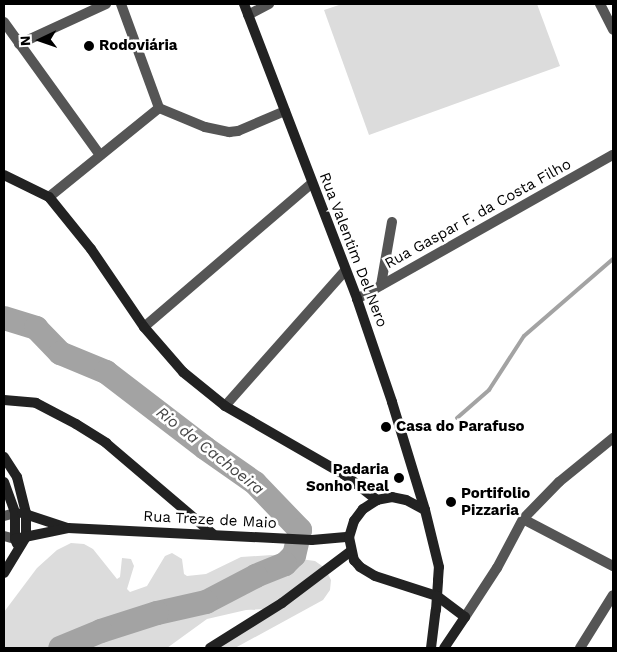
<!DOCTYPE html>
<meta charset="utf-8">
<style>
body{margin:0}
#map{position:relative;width:617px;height:652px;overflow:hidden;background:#fff;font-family:"Work Sans",sans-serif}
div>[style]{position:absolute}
.green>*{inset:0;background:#dcdcdc}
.stream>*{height:4px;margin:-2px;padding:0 2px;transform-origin:2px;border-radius:2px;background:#a3a3a3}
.river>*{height:24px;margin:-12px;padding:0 12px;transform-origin:12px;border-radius:12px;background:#a3a3a3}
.street>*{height:10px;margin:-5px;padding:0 5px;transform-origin:5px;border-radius:5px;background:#555}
.secondary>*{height:10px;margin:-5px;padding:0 5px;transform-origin:5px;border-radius:5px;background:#222}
.dots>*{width:14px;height:14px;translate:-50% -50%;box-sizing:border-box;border:2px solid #fff;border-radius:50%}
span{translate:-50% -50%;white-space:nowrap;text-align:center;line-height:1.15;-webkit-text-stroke:5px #fff;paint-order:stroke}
.poi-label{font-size:15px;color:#000;font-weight:700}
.left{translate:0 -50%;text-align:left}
.right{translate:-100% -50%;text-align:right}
.street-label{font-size:15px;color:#000}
.water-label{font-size:16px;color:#444;font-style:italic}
.frame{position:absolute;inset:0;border:5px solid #000;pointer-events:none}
.north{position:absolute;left:15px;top:15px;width:50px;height:50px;-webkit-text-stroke:4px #fff;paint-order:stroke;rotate:267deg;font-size:14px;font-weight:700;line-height:20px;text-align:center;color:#000}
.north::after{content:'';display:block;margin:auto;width:18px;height:22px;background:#000;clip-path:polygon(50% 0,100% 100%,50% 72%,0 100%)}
</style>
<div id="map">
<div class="green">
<i style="clip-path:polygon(342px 4px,537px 4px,560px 66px,369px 135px,324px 10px)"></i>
<i style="clip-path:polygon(71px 543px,84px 544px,93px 549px,117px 579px,120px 577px,122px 558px,131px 559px,134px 566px,127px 589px,130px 592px,147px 586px,165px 556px,172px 553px,182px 559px,184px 574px,187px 576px,206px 574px,241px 557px,272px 555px,315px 561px,325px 568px,331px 580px,330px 590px,323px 600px,235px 648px,218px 648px,267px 609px,246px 610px,207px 619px,167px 648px,4px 648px,4px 612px,37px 568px,57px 550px)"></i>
</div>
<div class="stream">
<i style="left:457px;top:418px;width:43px;rotate:-41.2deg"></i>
<i style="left:489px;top:390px;width:64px;rotate:-57.1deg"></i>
<i style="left:524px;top:336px;width:118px;rotate:-40.9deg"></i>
</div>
<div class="river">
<i style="left:4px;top:318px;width:34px;rotate:17deg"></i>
<i style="left:36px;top:328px;width:35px;rotate:46deg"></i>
<i style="left:60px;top:353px;width:50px;rotate:22.4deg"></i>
<i style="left:106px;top:372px;width:125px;rotate:37.5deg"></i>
<i style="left:205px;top:448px;width:61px;rotate:35deg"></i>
<i style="left:255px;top:483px;width:65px;rotate:46.2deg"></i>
<i style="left:300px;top:530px;width:26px;rotate:103deg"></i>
<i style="left:294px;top:555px;width:13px;rotate:135deg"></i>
<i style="left:285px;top:564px;width:31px;rotate:158deg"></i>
<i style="left:256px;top:576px;width:56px;rotate:152.5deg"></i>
<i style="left:206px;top:602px;width:50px;rotate:167.3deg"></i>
<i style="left:157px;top:613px;width:59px;rotate:162.2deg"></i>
<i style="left:101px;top:631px;width:44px;rotate:157.5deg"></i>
</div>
<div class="street">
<i style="left:121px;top:4px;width:111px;rotate:69.9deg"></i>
<i style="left:159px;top:108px;width:50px;rotate:22.4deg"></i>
<i style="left:205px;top:127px;width:25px;rotate:12deg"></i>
<i style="left:229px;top:132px;width:9px;rotate:-6deg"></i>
<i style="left:238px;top:131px;width:51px;rotate:-23.1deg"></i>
<i style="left:600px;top:4px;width:29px;rotate:63deg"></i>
<i style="left:248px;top:15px;width:24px;rotate:-28deg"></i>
<i style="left:4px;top:22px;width:164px;rotate:54.2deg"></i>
<i style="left:19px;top:44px;width:96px;rotate:-24.7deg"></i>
<i style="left:49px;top:197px;width:141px;rotate:-39deg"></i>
<i style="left:381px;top:285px;width:64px;rotate:-80.1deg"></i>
<i style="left:357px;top:299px;width:294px;rotate:-29.4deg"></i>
<i style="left:144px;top:327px;width:221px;rotate:-40.6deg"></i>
<i style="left:225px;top:406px;width:181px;rotate:-48.4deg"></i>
<i style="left:4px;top:516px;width:11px;rotate:-15deg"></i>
<i style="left:523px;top:519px;width:102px;rotate:27.6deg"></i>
<i style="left:4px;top:536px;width:11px;rotate:15deg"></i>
<i style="left:465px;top:617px;width:59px;rotate:-56.9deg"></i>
<i style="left:497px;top:568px;width:55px;rotate:-62deg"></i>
<i style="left:523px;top:519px;width:52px;rotate:-45.8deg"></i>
<i style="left:559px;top:482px;width:70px;rotate:-39.2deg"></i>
<i style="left:580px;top:648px;width:62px;rotate:-58.1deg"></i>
</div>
<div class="secondary">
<i style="left:244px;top:4px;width:316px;rotate:69deg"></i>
<i style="left:357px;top:299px;width:109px;rotate:71.2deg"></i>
<i style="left:392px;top:402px;width:113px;rotate:73deg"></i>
<i style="left:4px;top:175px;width:50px;rotate:26.1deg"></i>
<i style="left:49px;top:197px;width:67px;rotate:51.1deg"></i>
<i style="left:91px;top:249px;width:94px;rotate:55.8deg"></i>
<i style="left:144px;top:327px;width:60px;rotate:49.1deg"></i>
<i style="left:183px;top:372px;width:54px;rotate:39deg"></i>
<i style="left:225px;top:406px;width:138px;rotate:29.9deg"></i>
<i style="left:345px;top:475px;width:41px;rotate:38deg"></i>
<i style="left:4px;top:400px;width:32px;rotate:5deg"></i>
<i style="left:36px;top:403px;width:45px;rotate:27.7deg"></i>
<i style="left:76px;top:424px;width:36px;rotate:32deg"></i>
<i style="left:106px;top:443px;width:140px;rotate:40.4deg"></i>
<i style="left:4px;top:457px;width:24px;rotate:57deg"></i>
<i style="left:17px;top:477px;width:37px;rotate:76deg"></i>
<i style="left:26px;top:513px;width:24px;rotate:90deg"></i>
<i style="left:26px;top:537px;width:42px;rotate:121.4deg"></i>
<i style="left:4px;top:482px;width:33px;rotate:70deg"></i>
<i style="left:15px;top:513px;width:26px;rotate:90deg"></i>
<i style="left:15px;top:539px;width:5px;rotate:68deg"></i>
<i style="left:22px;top:513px;width:47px;rotate:18.4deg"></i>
<i style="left:15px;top:539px;width:54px;rotate:-11.7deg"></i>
<i style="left:68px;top:528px;width:244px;rotate:2.8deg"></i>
<i style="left:312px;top:540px;width:37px;rotate:-5deg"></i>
<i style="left:210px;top:648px;width:85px;rotate:-32deg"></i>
<i style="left:282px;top:603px;width:86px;rotate:-37deg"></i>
<i style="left:431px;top:648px;width:38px;rotate:-83deg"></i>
<i style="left:436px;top:610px;width:14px;rotate:-86deg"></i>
<i style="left:437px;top:596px;width:16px;rotate:-86deg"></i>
<i style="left:438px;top:580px;width:13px;rotate:-86deg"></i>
<i style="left:439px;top:567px;width:59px;rotate:-103.8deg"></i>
<i style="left:425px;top:510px;width:21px;rotate:-152deg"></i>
<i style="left:406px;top:500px;width:14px;rotate:-168deg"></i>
<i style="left:392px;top:497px;width:15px;rotate:169deg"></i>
<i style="left:377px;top:500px;width:17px;rotate:147deg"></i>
<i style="left:363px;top:509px;width:15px;rotate:127deg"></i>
<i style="left:354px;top:521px;width:17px;rotate:107deg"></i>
<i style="left:349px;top:537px;width:24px;rotate:78deg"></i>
<i style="left:354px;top:560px;width:9px;rotate:49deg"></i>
<i style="left:360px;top:567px;width:17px;rotate:31deg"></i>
<i style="left:375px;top:576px;width:65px;rotate:17.9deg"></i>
<i style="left:437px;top:596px;width:35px;rotate:37deg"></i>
<i style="left:465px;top:617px;width:37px;rotate:124deg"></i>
</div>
<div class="dots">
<i style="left:89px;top:46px;background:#000"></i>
<i style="left:386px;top:427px;background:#000"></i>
<i style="left:399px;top:478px;background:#000"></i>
<i style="left:451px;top:502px;background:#000"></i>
</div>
<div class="poi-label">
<span class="left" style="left:99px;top:46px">Rodoviária</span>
<span class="left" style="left:396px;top:427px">Casa do Parafuso</span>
<span class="right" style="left:389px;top:478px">Padaria<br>Sonho Real</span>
<span class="left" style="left:461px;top:502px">Portifolio<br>Pizzaria</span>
</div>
<div class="street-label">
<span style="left:478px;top:214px;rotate:-29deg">Rua Gaspar F. da Costa Filho</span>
<span style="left:353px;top:250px;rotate:69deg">Rua Valentim Del Nero</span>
<span style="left:210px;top:520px;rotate:3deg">Rua Treze de Maio</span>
</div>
<div class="water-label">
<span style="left:210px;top:451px;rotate:38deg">Rio da Cachoeira</span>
</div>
<div class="frame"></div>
<div class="north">N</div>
</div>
